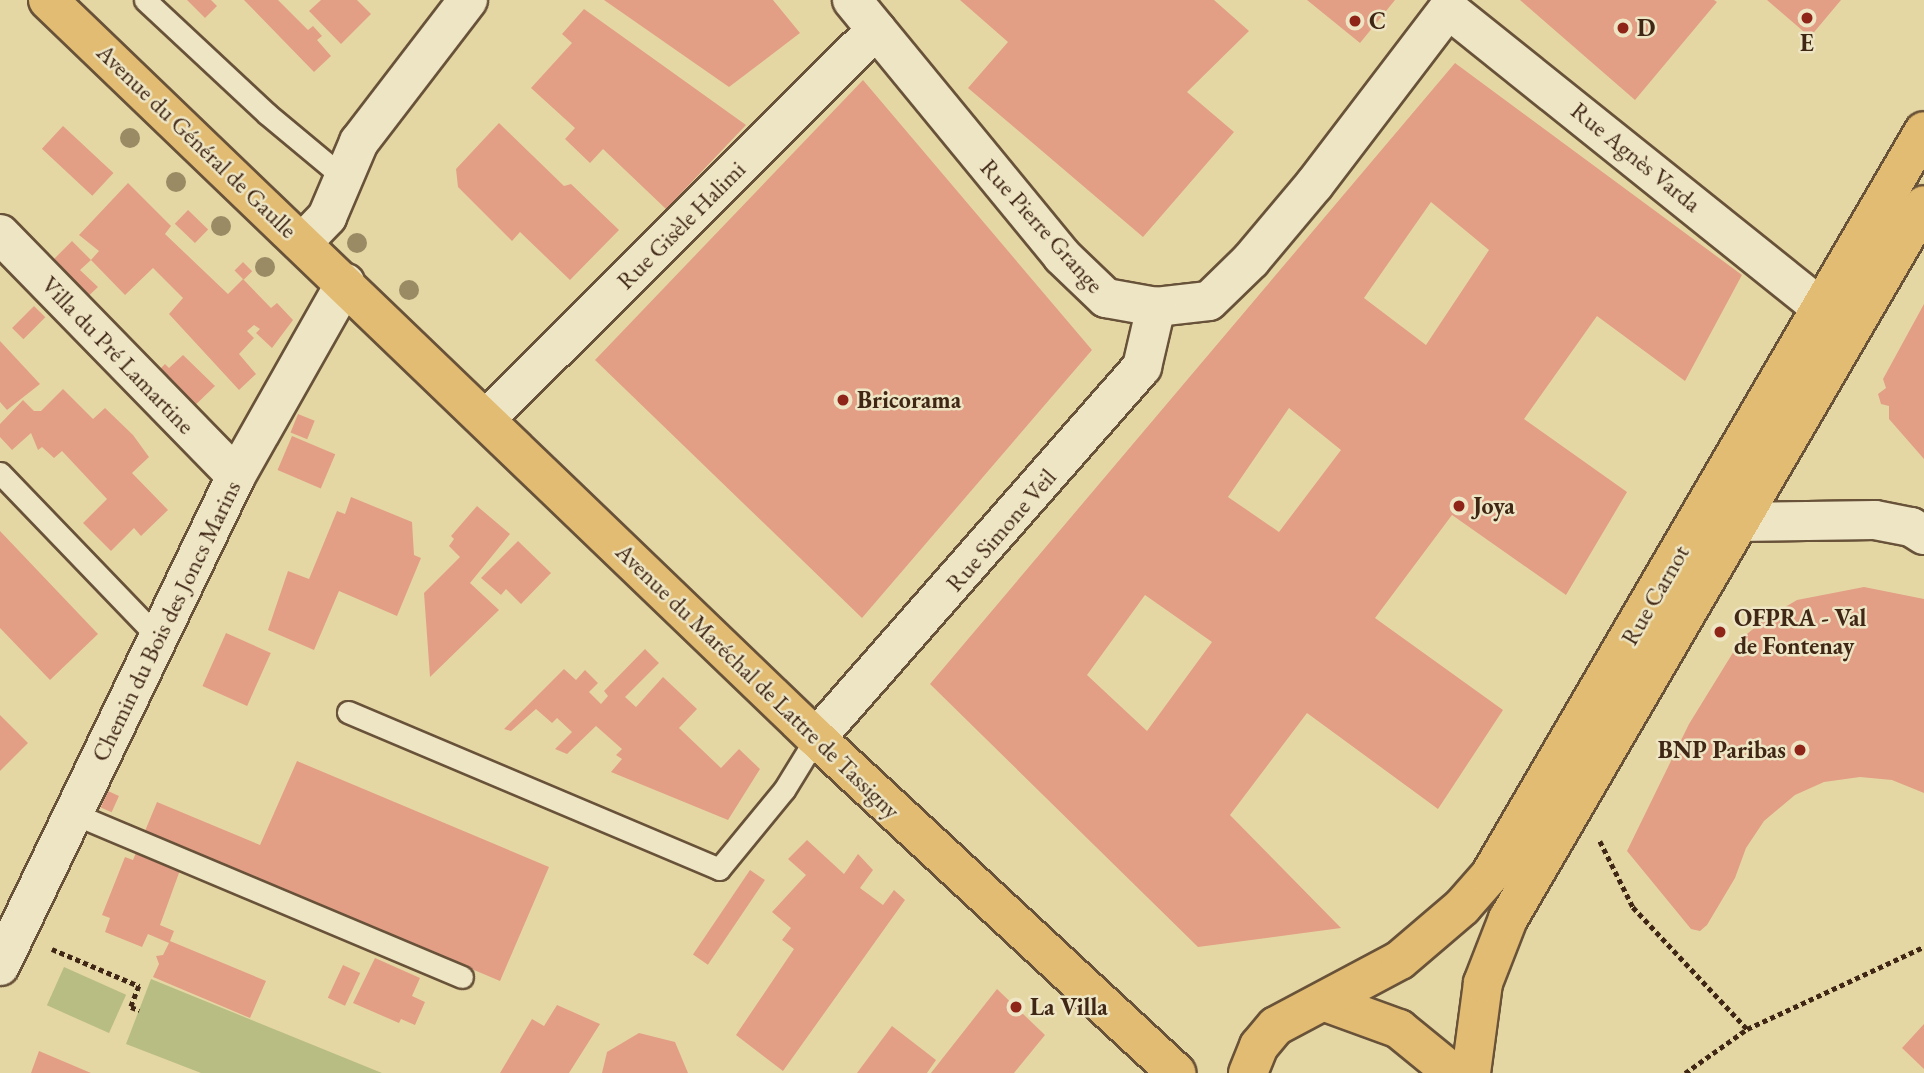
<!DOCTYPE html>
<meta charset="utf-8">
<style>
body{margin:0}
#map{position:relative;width:1924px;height:1073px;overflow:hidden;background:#e5d7a4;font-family:"EB Garamond",serif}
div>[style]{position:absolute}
.green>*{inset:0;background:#b8bd84;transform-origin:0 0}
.building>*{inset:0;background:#e29f85;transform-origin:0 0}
.path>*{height:4.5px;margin-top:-2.25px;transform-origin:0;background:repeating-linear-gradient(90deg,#3f2615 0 5px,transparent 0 8.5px)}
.roads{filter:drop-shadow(2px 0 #685239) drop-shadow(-2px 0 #685239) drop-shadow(0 2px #685239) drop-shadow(0 -2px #685239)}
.lane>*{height:21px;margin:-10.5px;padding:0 10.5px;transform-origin:10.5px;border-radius:10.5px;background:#eee5c4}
.street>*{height:38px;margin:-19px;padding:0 19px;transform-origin:19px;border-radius:19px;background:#eee5c4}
.primary>*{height:38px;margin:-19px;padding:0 19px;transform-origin:19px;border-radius:19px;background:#e2bc72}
.trees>*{width:20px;height:20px;margin:-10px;border-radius:50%;background:#9a8b65}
.dots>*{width:19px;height:19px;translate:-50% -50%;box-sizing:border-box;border:4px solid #eee5c4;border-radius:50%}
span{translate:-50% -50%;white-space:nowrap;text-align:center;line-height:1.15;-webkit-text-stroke:5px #eee5c4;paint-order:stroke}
.poi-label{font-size:24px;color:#3f2615;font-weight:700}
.left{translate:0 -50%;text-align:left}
.right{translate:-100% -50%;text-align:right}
.street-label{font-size:24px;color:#3f2615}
</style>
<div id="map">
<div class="green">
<i style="left:64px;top:967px;width:68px;height:42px;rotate:24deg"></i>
<i style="clip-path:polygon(151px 979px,382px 1073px,201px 1073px,126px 1044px)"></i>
</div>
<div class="building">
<i style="clip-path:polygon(187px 0,211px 0,217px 6px,205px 18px)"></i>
<i style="clip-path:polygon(244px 0,278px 0,308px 30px,313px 26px,322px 36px,317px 40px,331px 56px,314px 72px)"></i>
<i style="clip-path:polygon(321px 0,357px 0,371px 14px,341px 44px,309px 11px)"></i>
<i style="clip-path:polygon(604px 0,773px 0,800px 33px,729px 87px)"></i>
<i style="clip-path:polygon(960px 0,1214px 0,1249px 31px,1187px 92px,1234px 132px,1143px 237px,968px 88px,1008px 42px)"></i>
<i style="clip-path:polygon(1307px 0,1395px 0,1360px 43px)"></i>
<i style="clip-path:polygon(1520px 0,1714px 0,1717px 2px,1635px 100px)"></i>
<i style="clip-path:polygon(1767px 0,1841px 0,1810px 37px)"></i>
<i style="clip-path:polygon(584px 9px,746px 125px,666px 209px,603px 149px,590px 163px,565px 139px,575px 128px,531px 88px,572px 43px,562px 34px)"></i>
<i style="clip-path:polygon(evenodd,1455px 63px,1742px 275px,1685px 381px,1597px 316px,1524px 419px,1627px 492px,1566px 595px,1452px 515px,1375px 618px,1503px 710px,1438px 809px,1307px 713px,1230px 815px,1341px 928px,1198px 947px,930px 684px,1455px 63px,1431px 202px,1489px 250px,1426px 345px,1364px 298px,1431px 202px,1455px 63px,1289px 408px,1341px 450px,1279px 532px,1228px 497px,1289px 408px,1455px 63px,1145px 595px,1212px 642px,1147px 731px,1087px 675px,1145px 595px)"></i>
<i style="clip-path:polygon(863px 80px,1092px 350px,862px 618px,595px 360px)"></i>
<i style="clip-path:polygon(499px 123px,564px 186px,571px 184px,619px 230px,570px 280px,520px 232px,512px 241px,458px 187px,456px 169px)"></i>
<i style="left:63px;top:126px;width:69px;height:31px;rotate:43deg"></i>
<i style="clip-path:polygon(128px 183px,171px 226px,165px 234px,228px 294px,243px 279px,271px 308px,277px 303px,293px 320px,272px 348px,256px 333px,260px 329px,254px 325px,247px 331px,254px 338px,239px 354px,256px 374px,239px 390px,169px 314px,183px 298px,153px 268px,125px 295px,91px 260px,99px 251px,79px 235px)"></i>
<i style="left:188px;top:210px;width:28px;height:19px;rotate:44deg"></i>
<i style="clip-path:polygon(72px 241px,91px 260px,80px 270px,98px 287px,82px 302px,43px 270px)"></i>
<i style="left:243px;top:262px;width:13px;height:12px;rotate:45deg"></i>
<i style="clip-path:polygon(1924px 304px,1924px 459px,1889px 419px,1889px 406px,1881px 404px,1878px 394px,1886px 388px,1883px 379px)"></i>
<i style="left:34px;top:306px;width:16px;height:31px;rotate:45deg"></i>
<i style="clip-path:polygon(0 341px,40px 384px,7px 410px,0 402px)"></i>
<i style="clip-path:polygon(183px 355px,215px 386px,186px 414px,159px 370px,165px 364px,169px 368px)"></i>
<i style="clip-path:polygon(63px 389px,93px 419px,105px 408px,133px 435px,149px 457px,132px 473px,168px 510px,141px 536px,134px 528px,111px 551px,83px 523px,107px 499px,62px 451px,54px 458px,42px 447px,38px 450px,31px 433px,12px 450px,0 437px,0 424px,23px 400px,34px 411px,41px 411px)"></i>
<i style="left:298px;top:414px;width:18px;height:20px;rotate:22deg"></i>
<i style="left:292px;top:436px;width:47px;height:37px;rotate:23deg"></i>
<i style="clip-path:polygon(351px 497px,412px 522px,414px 555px,421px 558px,397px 616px,339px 591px,314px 650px,268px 630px,288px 571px,309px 579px,337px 511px,345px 514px)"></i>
<i style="clip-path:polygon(477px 506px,510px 534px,470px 583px,499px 610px,430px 677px,424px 593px,460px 557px,449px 546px,454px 539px,451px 536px)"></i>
<i style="clip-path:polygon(0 531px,98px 634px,50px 680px,0 628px)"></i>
<i style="clip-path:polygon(518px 541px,551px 573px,521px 604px,506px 589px,501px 595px,481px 578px)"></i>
<i style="clip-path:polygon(1864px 587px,1924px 599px,1924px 793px,1892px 780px,1860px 777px,1824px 782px,1795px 795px,1764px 821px,1746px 848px,1735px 878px,1707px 925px,1700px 931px,1691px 929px,1627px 851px,1689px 724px,1742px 638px,1768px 617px,1797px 600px)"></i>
<i style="left:226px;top:633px;width:49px;height:58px;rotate:24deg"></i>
<i style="clip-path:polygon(645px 649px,659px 663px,625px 697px,636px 707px,663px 677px,697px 709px,679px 728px,721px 768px,739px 749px,760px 769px,728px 820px,611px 772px,622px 759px,616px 755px,622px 749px,596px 726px,567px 754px,555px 749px,572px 732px,557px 718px,552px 723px,536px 709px,511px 731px,504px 729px,564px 669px,576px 680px,585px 670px,598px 683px,589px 692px,601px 704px,608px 696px,604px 691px)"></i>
<i style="clip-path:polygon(0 715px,28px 743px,0 771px)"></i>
<i style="clip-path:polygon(297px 761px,549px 867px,500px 981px,145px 831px,157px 802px,260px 845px)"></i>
<i style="left:108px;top:791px;width:12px;height:18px;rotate:24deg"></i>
<i style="clip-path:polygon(807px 840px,844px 874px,858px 854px,873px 870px,860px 888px,883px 905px,894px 890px,905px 900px,783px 1071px,736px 1035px,794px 949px,782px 940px,791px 928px,772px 912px,806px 875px,788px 859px)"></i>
<i style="clip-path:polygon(139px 845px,183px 862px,160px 925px,174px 931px,170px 941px,266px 981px,250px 1018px,153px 977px,159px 964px,156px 956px,163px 955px,169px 943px,148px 934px,142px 947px,105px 932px,110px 918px,102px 915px,125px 857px,133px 860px)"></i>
<i style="left:750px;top:870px;width:18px;height:102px;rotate:34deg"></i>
<i style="clip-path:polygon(375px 958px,420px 978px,412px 996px,425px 1002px,415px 1025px,401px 1019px,399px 1023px,353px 1003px)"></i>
<i style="left:343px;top:965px;width:19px;height:36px;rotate:25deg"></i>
<i style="clip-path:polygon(997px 989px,1045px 1035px,1014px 1073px,931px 1073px)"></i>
<i style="clip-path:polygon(557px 1005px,600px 1024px,569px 1073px,500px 1073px,532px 1019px,544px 1026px)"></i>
<i style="clip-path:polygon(1924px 1024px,1924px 1069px,1902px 1048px)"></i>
<i style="clip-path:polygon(892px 1026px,936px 1060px,927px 1073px,857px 1073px)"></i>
<i style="clip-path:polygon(639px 1033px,675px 1042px,688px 1073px,602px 1073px,607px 1052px)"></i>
<i style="clip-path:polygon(39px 1051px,91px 1073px,31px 1073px)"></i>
</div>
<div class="path">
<i style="left:1600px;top:841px;width:74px;rotate:63.4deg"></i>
<i style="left:1633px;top:907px;width:167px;rotate:46.9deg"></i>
<i style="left:52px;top:949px;width:95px;rotate:23deg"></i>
<i style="left:139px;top:986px;width:22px;rotate:111deg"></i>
<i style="left:131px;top:1007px;width:9px;rotate:21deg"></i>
<i style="left:1685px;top:1073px;width:76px;rotate:-35.4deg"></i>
<i style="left:1747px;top:1029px;width:195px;rotate:-24.9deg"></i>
</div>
<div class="roads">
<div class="lane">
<i style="left:145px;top:0;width:166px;rotate:43deg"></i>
<i style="left:266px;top:113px;width:102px;rotate:39.8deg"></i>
<i style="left:0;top:473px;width:231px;rotate:46.1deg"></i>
<i style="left:348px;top:712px;width:403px;rotate:22.9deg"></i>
<i style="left:719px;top:869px;width:102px;rotate:-50.6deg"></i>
<i style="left:784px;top:790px;width:61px;rotate:-58.4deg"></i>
<i style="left:72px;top:813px;width:423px;rotate:22.8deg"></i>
</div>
<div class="street">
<i style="left:852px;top:0;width:331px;rotate:50.6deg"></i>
<i style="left:1062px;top:256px;width:61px;rotate:43.7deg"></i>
<i style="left:1106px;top:298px;width:51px;rotate:10.2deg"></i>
<i style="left:1156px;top:307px;width:53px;rotate:-6.5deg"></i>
<i style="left:1209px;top:301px;width:59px;rotate:-44.3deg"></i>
<i style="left:1251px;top:260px;width:98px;rotate:-50deg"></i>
<i style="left:1314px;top:185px;width:221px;rotate:-52.7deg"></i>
<i style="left:1448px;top:9px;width:480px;rotate:38.7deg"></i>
<i style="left:0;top:234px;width:338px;rotate:45.7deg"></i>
<i style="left:303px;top:242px;width:35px;rotate:-46deg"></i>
<i style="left:327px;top:217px;width:82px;rotate:-66.9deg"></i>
<i style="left:359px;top:142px;width:179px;rotate:-52.5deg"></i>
<i style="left:486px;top:419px;width:551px;rotate:-44.93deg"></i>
<i style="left:1739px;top:522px;width:136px;rotate:-0.8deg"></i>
<i style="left:1875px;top:520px;width:37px;rotate:11deg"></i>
<i style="left:1911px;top:527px;width:15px;rotate:32deg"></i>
<i style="left:816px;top:738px;width:494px;rotate:-48.7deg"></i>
<i style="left:1142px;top:367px;width:62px;rotate:-76.9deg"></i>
<i style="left:0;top:966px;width:544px;rotate:-64.28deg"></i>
<i style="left:236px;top:476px;width:222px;rotate:-60.5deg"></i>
</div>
<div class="primary">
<i style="left:48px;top:0;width:1065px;rotate:43.86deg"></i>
<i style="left:816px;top:738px;width:492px;rotate:42.9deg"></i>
<i style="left:1325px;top:1002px;width:79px;rotate:20deg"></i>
<i style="left:1399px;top:1029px;width:70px;rotate:39.2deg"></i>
<i style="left:1248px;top:1073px;width:29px;rotate:-68deg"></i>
<i style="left:1259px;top:1046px;width:26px;rotate:-50deg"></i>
<i style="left:1276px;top:1026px;width:140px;rotate:-28deg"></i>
<i style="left:1400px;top:960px;width:82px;rotate:-40.5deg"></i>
<i style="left:1462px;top:907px;width:43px;rotate:-48.8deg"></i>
<i style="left:1490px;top:875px;width:861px;rotate:-59.74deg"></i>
<i style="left:1471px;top:1073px;width:91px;rotate:-82.4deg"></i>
<i style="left:1483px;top:983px;width:69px;rotate:-68.7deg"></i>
<i style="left:1508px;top:919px;width:826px;rotate:-59.77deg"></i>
</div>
</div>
<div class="trees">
<i style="left:130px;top:138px"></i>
<i style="left:176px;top:182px"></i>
<i style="left:221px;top:226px"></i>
<i style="left:357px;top:243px"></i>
<i style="left:265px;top:267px"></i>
<i style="left:409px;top:290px"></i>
</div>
<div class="dots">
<i style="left:1807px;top:18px;background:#8f2418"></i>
<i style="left:1355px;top:21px;background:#8f2418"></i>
<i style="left:1623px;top:28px;background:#8f2418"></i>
<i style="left:843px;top:400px;background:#8f2418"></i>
<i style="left:1459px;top:506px;background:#8f2418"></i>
<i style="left:1720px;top:632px;background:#8f2418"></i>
<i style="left:1800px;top:750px;background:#8f2418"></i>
<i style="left:1016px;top:1007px;background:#8f2418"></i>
</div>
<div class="poi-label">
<span class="left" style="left:1369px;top:21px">C</span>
<span class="left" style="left:1637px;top:28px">D</span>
<span style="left:1807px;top:43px">E</span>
<span class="left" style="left:857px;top:400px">Bricorama</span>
<span class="left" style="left:1473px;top:506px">Joya</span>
<span class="left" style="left:1734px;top:632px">OFPRA - Val<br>de Fontenay</span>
<span class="right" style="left:1786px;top:750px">BNP Paribas</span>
<span class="left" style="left:1030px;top:1007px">La Villa</span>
</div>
<div class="street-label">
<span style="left:197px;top:141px;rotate:44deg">Avenue du Général de Gaulle</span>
<span style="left:1636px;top:157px;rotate:39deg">Rue Agnès Varda</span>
<span style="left:681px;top:225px;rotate:-45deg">Rue Gisèle Halimi</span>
<span style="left:1042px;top:226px;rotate:48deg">Rue Pierre Grange</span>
<span style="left:118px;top:355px;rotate:46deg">Villa du Pré Lamartine</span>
<span style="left:1001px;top:530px;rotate:-49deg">Rue Simone Veil</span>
<span style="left:1655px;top:595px;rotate:-60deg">Rue Carnot</span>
<span style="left:166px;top:621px;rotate:-64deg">Chemin du Bois des Joncs Marins</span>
<span style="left:758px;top:681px;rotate:44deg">Avenue du Maréchal de Lattre de Tassigny</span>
</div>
</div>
